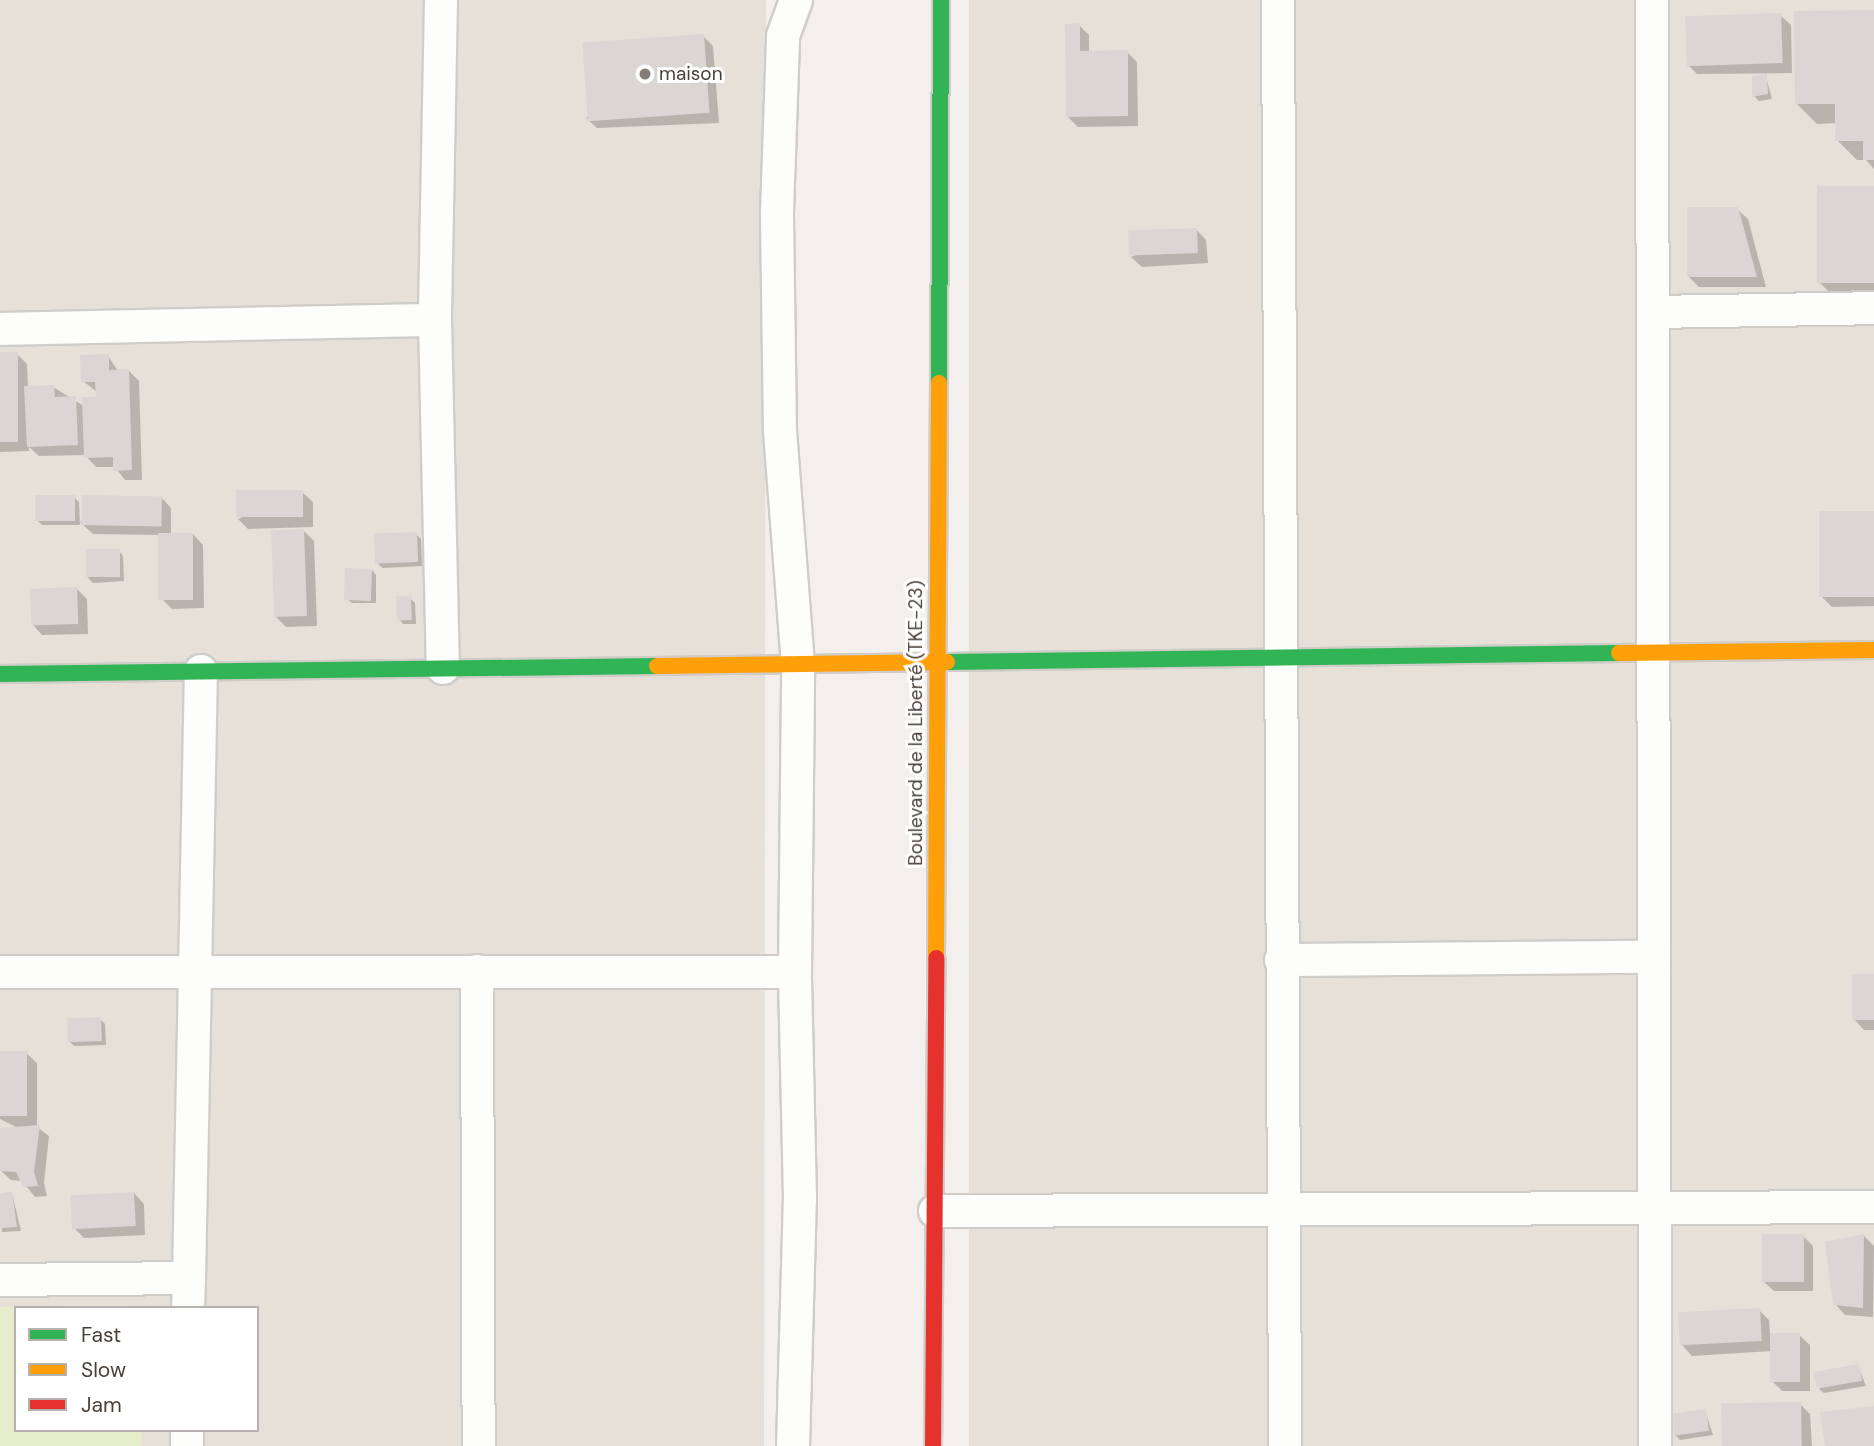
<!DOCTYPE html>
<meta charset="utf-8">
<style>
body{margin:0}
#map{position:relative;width:1874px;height:1446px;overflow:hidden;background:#f2efec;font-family:"DM Sans",sans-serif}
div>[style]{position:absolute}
.residential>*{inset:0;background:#e6e0d9;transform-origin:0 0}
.green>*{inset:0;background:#e5edcb}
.shadow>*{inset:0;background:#0003}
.building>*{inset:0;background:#dbd6d3;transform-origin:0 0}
.roads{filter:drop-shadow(2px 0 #d0cdc9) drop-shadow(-2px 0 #d0cdc9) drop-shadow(0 2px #d0cdc9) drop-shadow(0 -2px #d0cdc9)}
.street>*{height:32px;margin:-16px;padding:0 16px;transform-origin:16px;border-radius:16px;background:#fdfdfc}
.fast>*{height:16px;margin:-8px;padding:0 8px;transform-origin:8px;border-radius:8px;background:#30b455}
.slow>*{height:16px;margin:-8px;padding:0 8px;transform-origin:8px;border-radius:8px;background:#ff9f0a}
.jam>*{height:16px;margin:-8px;padding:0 8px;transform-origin:8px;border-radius:8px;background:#e5322d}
.dots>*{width:19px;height:19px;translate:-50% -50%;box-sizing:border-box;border:4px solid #fff;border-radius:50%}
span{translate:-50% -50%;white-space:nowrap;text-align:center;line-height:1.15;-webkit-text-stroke:6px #fff;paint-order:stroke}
.poi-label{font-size:19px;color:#4a3f37}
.left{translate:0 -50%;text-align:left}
.street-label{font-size:19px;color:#4a3f37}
.legend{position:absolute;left:14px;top:1306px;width:245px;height:126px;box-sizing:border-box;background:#fff;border:2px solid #b7b2af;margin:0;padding:9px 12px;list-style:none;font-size:21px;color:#4a3f37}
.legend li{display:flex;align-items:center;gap:14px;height:35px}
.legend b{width:35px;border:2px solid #b7b2af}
</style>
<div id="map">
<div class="residential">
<i style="clip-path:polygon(evenodd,0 0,766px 0,764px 1446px,0 1446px,0 0,16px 1308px,257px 1308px,257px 1430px,16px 1430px,16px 1308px)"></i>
<i style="left:969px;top:0;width:905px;height:1446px"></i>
</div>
<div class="green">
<i style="clip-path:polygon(125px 1305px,129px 1308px,16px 1308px,16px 1430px,142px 1430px,141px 1446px,0 1446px,0 1307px)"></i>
</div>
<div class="shadow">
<i style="clip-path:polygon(1874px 12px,1874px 169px,1866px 160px,1857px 160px,1837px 140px,1836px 123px,1817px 124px,1796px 103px)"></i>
<i style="clip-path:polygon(1780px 15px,1791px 25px,1792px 73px,1697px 74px,1687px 64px)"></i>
<i style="clip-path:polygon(1079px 25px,1089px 35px,1089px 52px,1127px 52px,1137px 62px,1138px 126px,1078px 127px,1067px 116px)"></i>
<i style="clip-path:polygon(703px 36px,713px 46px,719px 123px,597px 128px,586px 118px)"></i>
<i style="clip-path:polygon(1766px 76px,1772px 99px,1759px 101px,1754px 96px)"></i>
<i style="clip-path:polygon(1874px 188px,1874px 298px,1835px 298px,1820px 283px)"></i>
<i style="clip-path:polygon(1737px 209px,1748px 219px,1766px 287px,1699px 287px,1689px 277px)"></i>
<i style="clip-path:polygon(1196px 229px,1206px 240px,1208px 263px,1142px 267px,1131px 257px)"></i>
<i style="clip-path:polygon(0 354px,17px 354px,27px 364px,28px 388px,53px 387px,84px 406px,98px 399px,97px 392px,83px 381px,108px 356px,118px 371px,129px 371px,139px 381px,142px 480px,125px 480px,115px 467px,96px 467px,85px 455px,39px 456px,29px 447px,29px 451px,0 452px)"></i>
<i style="clip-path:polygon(302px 492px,313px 502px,313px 527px,248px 529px,238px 519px)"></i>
<i style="clip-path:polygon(74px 497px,79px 502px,80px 525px,42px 525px,37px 520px)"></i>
<i style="clip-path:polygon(161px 497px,171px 508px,171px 535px,193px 534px,203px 545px,204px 608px,172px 609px,162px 599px,160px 535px,93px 534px,80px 522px)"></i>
<i style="clip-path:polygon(1874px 513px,1874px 606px,1832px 607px,1822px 597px)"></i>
<i style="clip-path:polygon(304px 531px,314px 541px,317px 626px,286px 627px,276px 617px)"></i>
<i style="clip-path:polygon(416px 534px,421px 539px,422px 566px,383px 568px,378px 564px)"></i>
<i style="clip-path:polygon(119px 551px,123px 556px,124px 581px,93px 583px,88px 578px)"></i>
<i style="clip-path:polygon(372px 570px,376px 575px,376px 603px,352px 603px,347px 599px)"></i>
<i style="clip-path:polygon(77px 589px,87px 599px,88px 634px,42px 635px,32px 624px)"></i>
<i style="clip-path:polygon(410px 598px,415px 603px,416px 624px,403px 624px,399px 619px)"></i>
<i style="clip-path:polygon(1874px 976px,1874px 1030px,1864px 1030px,1854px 1019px)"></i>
<i style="clip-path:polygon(100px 1019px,105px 1024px,106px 1045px,74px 1046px,69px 1041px)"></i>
<i style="clip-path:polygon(0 1053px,26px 1053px,37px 1063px,37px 1127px,49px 1136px,44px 1183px,47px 1196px,35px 1197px,22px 1181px,11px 1180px,0 1170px,0 1141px,18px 1128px,0 1119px)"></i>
<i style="clip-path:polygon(12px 1193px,21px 1231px,2px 1232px,0 1196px)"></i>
<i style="clip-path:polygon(134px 1193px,144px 1204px,145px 1235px,84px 1238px,74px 1228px)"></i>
<i style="clip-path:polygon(1803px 1236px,1813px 1246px,1813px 1291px,1774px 1291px,1763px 1281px)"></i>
<i style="clip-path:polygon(1864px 1236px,1874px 1246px,1873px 1317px,1845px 1315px,1835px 1304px)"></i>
<i style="clip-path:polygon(1759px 1310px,1769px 1320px,1770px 1335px,1799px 1335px,1810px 1345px,1810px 1391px,1782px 1391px,1772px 1381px,1772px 1351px,1692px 1356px,1682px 1345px)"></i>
<i style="clip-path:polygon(1858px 1366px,1866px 1386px,1824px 1393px,1819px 1389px)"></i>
<i style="clip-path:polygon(1800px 1404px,1810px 1414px,1812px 1446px,1725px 1446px)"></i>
<i style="clip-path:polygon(1705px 1410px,1713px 1435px,1680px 1440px,1675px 1435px)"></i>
</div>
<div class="building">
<i style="clip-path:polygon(1874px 10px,1874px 160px,1863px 160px,1863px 141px,1835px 141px,1835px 104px,1795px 104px,1794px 11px)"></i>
<i style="left:1781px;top:13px;width:50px;height:96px;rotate:88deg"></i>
<i style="clip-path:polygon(1080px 23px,1080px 51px,1128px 50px,1128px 116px,1066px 117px,1065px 24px)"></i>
<i style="left:704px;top:34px;width:79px;height:122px;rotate:86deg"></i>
<i style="clip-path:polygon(1767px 74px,1768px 94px,1752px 97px,1752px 76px)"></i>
<i style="left:1817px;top:186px;width:57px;height:97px"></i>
<i style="clip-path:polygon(1687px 207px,1738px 207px,1757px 277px,1687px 277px)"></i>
<i style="left:1197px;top:228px;width:25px;height:69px;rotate:88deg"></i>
<i style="left:0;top:352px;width:18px;height:90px"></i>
<i style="clip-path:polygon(109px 354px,109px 370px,129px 369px,132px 470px,113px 471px,113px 457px,84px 458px,82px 397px,96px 397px,95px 382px,81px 382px,80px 355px)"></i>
<i style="clip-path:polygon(54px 385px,55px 397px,76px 396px,78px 445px,27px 447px,24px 386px)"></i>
<i style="left:303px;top:490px;width:27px;height:67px;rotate:90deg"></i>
<i style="left:35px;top:495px;width:40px;height:26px"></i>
<i style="left:82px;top:495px;width:80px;height:30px;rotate:1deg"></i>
<i style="left:1874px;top:511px;width:86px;height:55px;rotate:90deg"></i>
<i style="left:304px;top:529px;width:87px;height:33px;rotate:88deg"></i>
<i style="left:417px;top:532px;width:30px;height:43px;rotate:88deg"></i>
<i style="left:158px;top:533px;width:35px;height:67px"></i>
<i style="left:120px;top:549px;width:28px;height:34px;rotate:90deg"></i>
<i style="left:345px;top:568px;width:27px;height:32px;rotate:2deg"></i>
<i style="left:77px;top:587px;width:37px;height:47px;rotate:88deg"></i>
<i style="left:411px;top:596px;width:24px;height:15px;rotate:88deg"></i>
<i style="left:1852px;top:974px;width:22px;height:46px"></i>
<i style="left:101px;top:1017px;width:24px;height:34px;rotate:88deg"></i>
<i style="left:0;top:1051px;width:27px;height:65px"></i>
<i style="clip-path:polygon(40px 1125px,34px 1172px,38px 1186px,23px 1187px,16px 1172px,0 1171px,0 1128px)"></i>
<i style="clip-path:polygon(12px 1191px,17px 1227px,0 1228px,0 1194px)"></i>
<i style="left:134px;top:1192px;width:34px;height:64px;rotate:87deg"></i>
<i style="left:1762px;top:1234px;width:42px;height:48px"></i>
<i style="clip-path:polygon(1864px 1234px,1863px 1308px,1833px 1305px,1825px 1242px)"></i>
<i style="left:1760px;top:1308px;width:33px;height:82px;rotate:87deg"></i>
<i style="left:1770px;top:1333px;width:30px;height:49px"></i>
<i style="left:1859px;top:1364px;width:17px;height:46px;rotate:80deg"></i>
<i style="left:1801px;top:1402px;width:44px;height:80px;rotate:89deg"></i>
<i style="clip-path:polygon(1874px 1406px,1874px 1446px,1825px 1446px,1820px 1412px)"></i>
<i style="left:1706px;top:1409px;width:22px;height:35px;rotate:82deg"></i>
</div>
<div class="roads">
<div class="street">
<i style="left:441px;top:0;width:320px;rotate:91.1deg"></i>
<i style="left:435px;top:320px;width:348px;rotate:88.7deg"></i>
<i style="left:1278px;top:0;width:1446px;rotate:89.72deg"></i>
<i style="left:1652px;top:0;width:1446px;rotate:89.88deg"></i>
<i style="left:1653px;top:312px;width:221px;rotate:-1deg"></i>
<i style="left:0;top:329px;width:435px;rotate:-1.2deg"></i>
<i style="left:1281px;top:960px;width:373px;rotate:-0.5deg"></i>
<i style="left:477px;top:971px;width:475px;rotate:89.8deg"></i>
<i style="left:0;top:972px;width:795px"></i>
<i style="left:935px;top:1211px;width:939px;rotate:-0.24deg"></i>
<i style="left:0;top:1280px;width:189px;rotate:-0.6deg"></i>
<i style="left:189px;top:1278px;width:607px;rotate:-88.87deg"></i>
<i style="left:188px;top:1308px;width:30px;rotate:-88deg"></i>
<i style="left:187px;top:1446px;width:16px;rotate:-90deg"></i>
<i style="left:793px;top:1446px;width:248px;rotate:-88.4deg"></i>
<i style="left:800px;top:1198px;width:226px;rotate:-91.3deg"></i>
<i style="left:795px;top:972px;width:307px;rotate:-89.4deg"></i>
<i style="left:798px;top:665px;width:235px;rotate:-94.4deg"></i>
<i style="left:780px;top:431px;width:219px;rotate:-90.8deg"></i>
<i style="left:777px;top:212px;width:176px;rotate:-88deg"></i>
<i style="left:783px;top:36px;width:38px;rotate:-70deg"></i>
</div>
<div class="fast">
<i style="left:939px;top:383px;width:383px;rotate:-89.7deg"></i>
<i style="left:947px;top:662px;width:672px;rotate:-0.77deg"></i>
<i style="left:0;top:674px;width:657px;rotate:-0.7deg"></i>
</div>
<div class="slow">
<i style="left:1619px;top:653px;width:255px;rotate:-0.7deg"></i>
<i style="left:657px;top:666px;width:290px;rotate:-0.8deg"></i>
<i style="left:936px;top:958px;width:575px;rotate:-89.7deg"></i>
</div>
<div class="jam">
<i style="left:933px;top:1446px;width:488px;rotate:-89.6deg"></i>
</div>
</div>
<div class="dots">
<i style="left:645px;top:74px;background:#857d76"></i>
</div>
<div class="poi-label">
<span class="left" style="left:659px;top:74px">maison</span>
</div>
<div class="street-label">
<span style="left:916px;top:723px;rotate:-90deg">Boulevard de la Liberté (TKE-23)</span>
</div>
<ul class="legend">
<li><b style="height:9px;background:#30b455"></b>Fast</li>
<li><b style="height:9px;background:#ff9f0a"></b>Slow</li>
<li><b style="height:9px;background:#e5322d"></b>Jam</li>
</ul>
</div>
